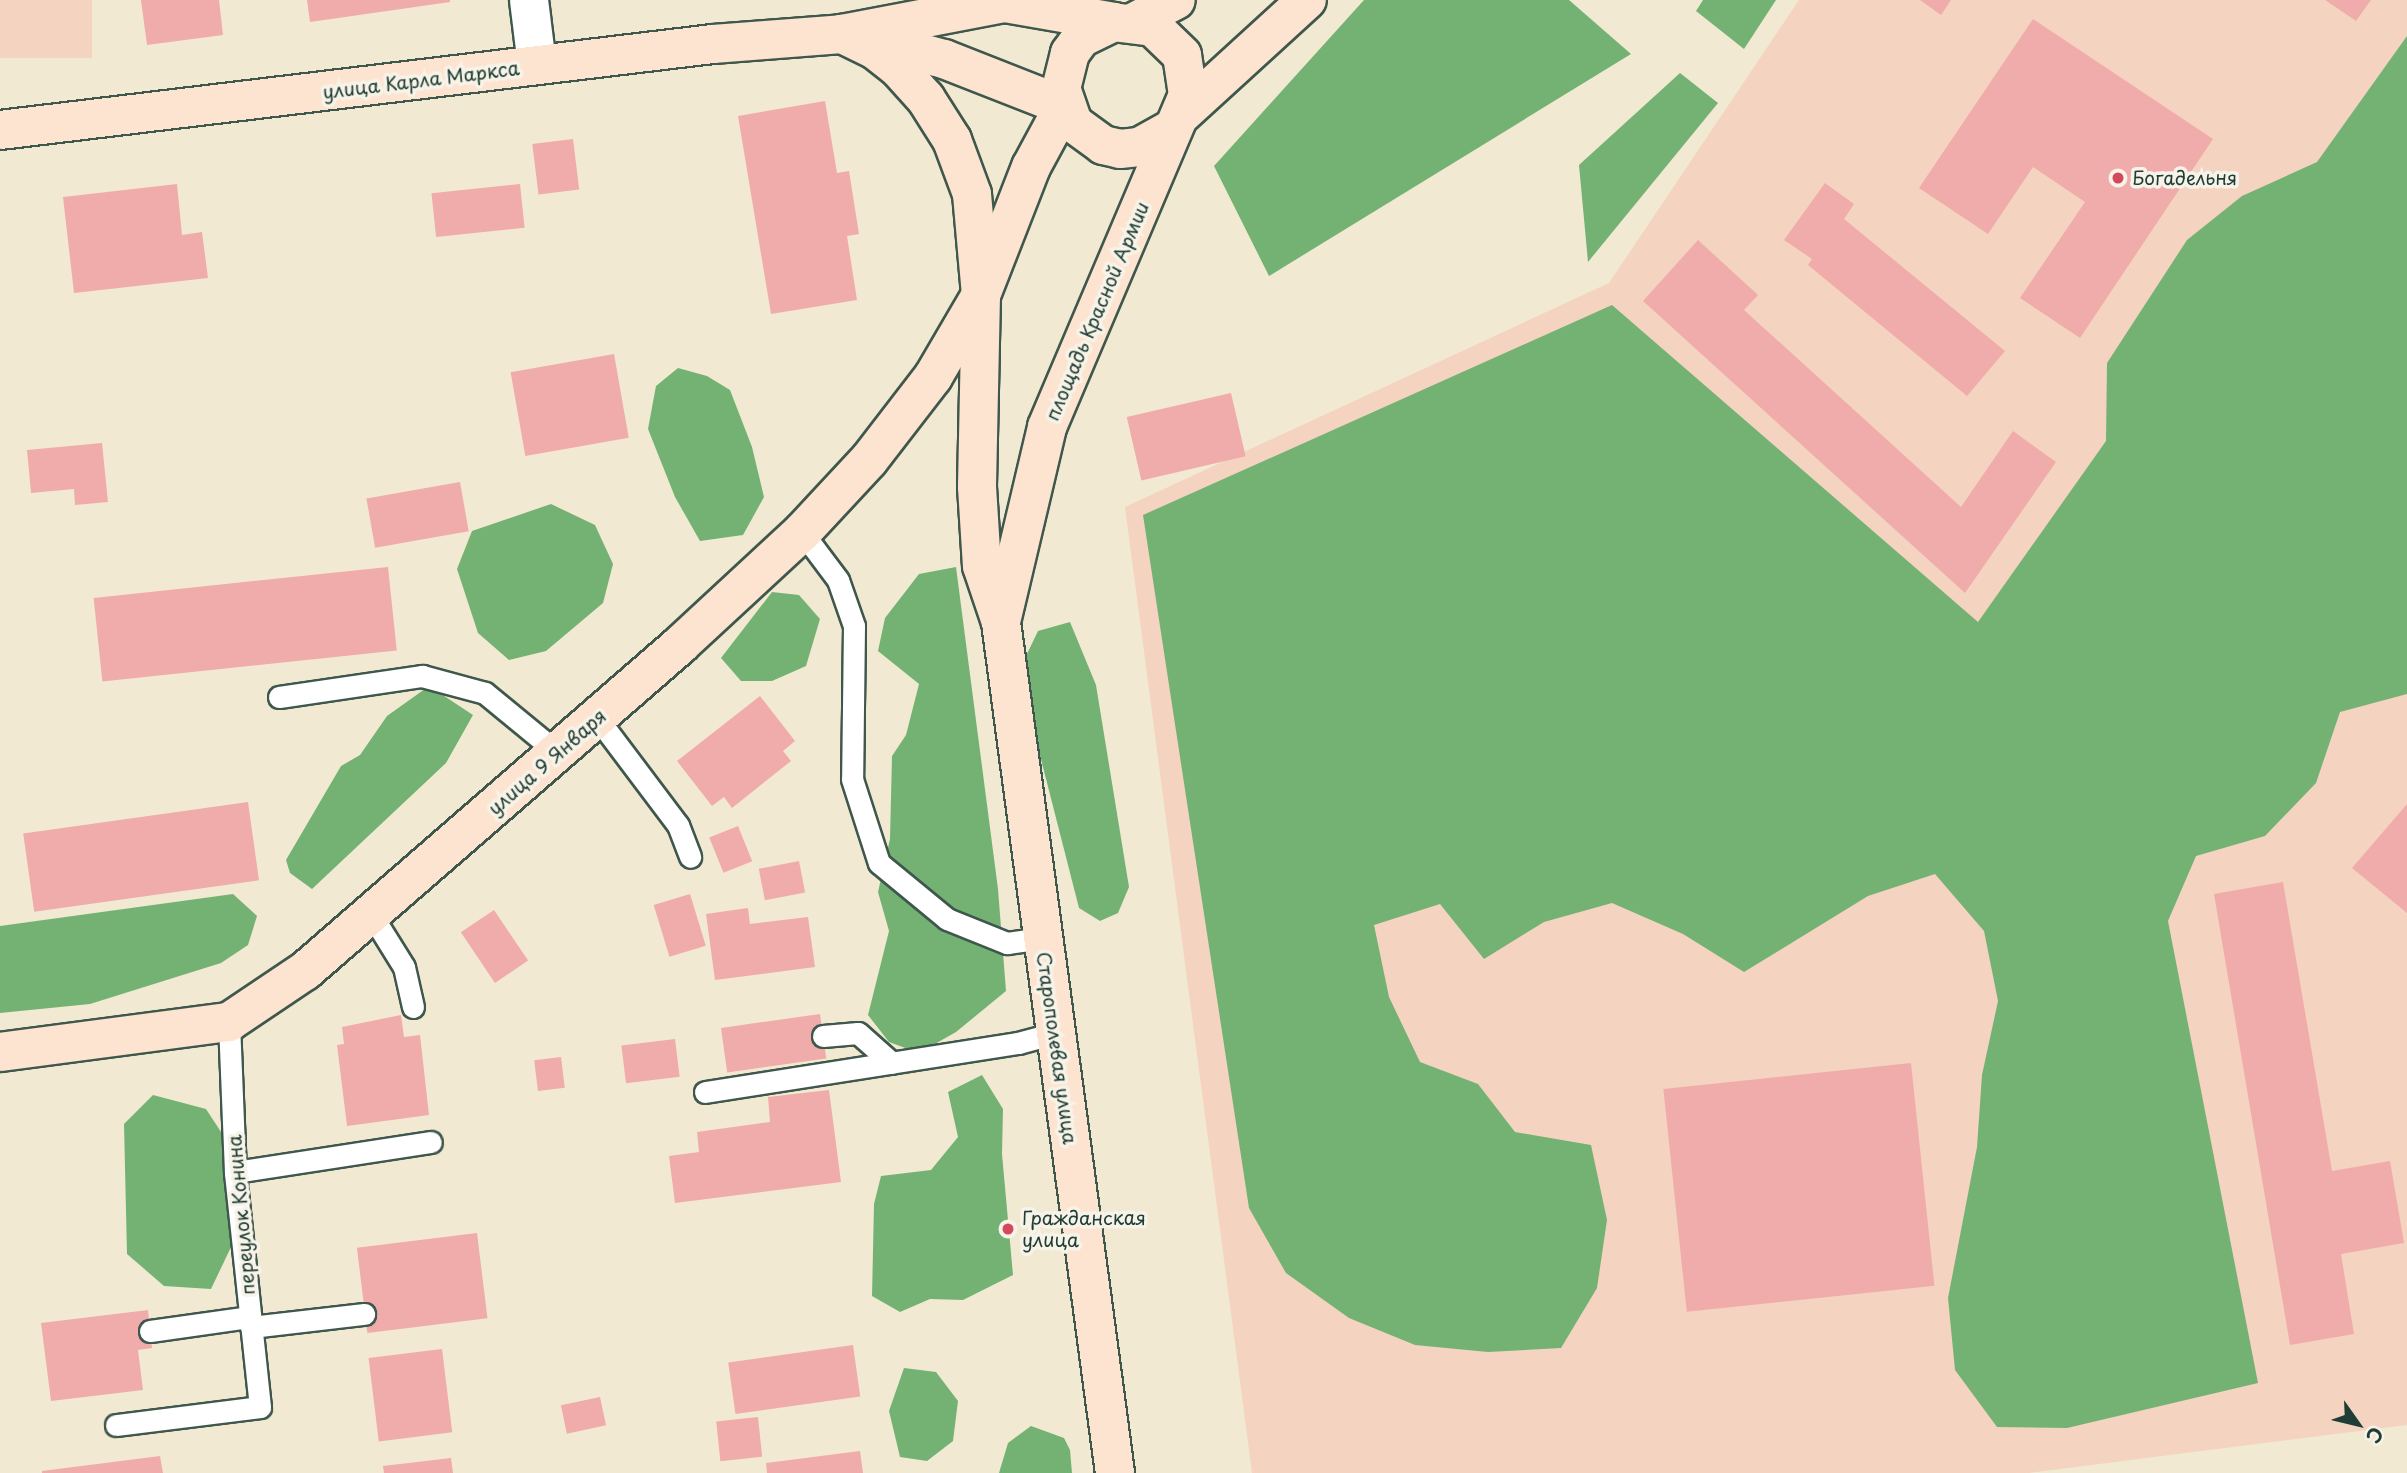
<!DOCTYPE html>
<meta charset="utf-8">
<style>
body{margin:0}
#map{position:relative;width:2407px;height:1473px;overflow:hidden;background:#f2e9d2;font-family:"Playpen Sans",sans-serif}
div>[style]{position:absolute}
.built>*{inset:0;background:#f4d3c0;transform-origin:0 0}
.forest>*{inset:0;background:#74b274}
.building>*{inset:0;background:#f0acaa;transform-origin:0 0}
.roads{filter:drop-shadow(2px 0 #3f574c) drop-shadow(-2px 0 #3f574c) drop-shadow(0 2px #3f574c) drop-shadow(0 -2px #3f574c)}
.lane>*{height:21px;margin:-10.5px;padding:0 10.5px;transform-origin:10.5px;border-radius:10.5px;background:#fff}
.street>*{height:38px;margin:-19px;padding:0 19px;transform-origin:19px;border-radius:19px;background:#fff}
.secondary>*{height:38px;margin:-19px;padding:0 19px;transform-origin:19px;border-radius:19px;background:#fde4d1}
.dots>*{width:19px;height:19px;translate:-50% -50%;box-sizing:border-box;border:4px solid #f7f3e8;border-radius:50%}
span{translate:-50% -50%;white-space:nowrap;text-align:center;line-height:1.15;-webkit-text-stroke:7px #f7f3e8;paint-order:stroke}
.street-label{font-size:19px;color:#1f3d34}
.poi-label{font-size:19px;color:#1f3d34}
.left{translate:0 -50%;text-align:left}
.north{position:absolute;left:2323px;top:1389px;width:70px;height:70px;-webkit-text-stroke:5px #f7f3e8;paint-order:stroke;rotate:124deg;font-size:19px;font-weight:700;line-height:28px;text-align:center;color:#1f3d34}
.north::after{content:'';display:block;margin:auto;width:24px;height:32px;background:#1f3d34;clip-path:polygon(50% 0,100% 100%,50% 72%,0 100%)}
</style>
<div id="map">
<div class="built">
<i style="left:0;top:0;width:92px;height:58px"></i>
<i style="clip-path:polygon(1799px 0,2325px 0,2356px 21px,2371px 0,2407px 0,2407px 1425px,2029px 1473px,1252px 1473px,1125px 507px,1609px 283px)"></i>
</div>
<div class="forest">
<i style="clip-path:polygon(1364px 0,1569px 0,1631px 54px,1269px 276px,1214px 166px)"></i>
<i style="clip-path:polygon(1703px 0,1776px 0,1744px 49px,1696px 11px)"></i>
<i style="clip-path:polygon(2407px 36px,2407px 694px,2340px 712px,2316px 783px,2265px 836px,2196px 856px,2168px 921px,2258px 1383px,2067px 1428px,1997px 1427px,1955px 1370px,1948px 1298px,1977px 1147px,1982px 1075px,1998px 1001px,1984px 931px,1935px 874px,1868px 896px,1744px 972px,1683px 934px,1612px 903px,1544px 922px,1484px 959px,1440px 904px,1374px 925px,1389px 997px,1420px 1062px,1478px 1084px,1515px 1132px,1591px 1145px,1607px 1220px,1597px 1288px,1561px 1348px,1488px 1352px,1415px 1345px,1349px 1318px,1286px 1273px,1249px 1208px,1143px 515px,1612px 305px,1978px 622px,2106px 441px,2107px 363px,2187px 240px,2242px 196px,2317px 162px)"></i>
<i style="clip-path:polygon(1680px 73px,1718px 103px,1588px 262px,1579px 165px)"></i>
<i style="clip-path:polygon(678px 368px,707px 376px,730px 390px,752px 447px,764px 497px,743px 535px,700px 541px,675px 497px,648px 429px,656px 386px)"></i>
<i style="clip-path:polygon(551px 504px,595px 525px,613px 564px,603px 603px,546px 651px,509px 660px,478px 633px,457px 569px,472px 531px)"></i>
<i style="clip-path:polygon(956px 567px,998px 889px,1006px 991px,956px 1032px,919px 1053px,889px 1042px,868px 1015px,889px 931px,878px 892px,890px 839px,892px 756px,906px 735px,919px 684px,878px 651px,885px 618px,919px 574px)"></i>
<i style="clip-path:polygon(772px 592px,799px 595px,820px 619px,806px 666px,772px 681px,741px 681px,721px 658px)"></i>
<i style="clip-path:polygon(1070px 622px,1096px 685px,1129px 887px,1118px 913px,1100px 921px,1079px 908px,1033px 728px,1026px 656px,1038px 631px)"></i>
<i style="clip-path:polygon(429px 686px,473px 715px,446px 763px,312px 889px,290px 873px,286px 860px,341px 766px,360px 755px,387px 716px)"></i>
<i style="clip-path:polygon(233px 894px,257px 916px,248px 945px,221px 963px,90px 1004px,0 1013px,0 926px)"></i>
<i style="clip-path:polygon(982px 1075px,1003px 1109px,1002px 1154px,1013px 1275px,963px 1300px,930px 1299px,900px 1312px,872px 1296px,874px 1204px,881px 1176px,931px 1170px,958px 1137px,948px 1092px)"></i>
<i style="clip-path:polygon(153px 1095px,206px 1109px,225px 1138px,232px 1245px,211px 1289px,164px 1286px,127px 1254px,124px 1124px)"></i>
<i style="clip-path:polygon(904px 1368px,936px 1372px,958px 1401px,953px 1441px,927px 1461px,900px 1457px,889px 1411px)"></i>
<i style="clip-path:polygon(1031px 1426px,1064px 1438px,1070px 1450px,1072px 1473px,999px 1473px,1008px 1443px)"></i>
</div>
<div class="building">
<i style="clip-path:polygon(141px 0,219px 0,223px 35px,147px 45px)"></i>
<i style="clip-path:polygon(307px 0,450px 0,450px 2px,310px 22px)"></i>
<i style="clip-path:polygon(1920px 0,1951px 0,1941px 15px)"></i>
<i style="clip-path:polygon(2325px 0,2371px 0,2356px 21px)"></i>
<i style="clip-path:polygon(2033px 19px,2213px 139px,2080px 338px,2020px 298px,2085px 202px,2033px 167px,1988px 234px,1919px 188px)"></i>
<i style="clip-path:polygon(825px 101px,837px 173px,849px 171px,859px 234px,847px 236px,857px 300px,771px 314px,738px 116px)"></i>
<i style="left:573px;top:139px;width:51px;height:41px;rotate:83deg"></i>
<i style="clip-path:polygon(1825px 183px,1854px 204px,1844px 219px,2005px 351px,1967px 396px,1808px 265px,1812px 259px,1784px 240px)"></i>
<i style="clip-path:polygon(177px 184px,182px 235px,202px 232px,208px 278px,74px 293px,63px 197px)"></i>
<i style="left:520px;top:184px;width:44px;height:89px;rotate:84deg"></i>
<i style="clip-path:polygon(1698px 240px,1758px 295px,1744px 310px,1961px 507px,2013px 431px,2056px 462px,1965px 593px,1643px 301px)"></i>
<i style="left:614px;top:354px;width:85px;height:105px;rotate:80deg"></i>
<i style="left:1231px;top:393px;width:65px;height:107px;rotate:77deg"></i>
<i style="clip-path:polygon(102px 443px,108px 502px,75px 505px,74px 489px,31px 493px,27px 450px)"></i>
<i style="left:460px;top:482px;width:50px;height:95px;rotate:80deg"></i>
<i style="left:388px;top:567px;width:84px;height:296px;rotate:84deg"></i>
<i style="clip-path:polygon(760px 696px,795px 741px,783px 751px,791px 761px,732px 808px,724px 797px,712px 806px,677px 761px)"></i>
<i style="left:248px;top:802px;width:79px;height:227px;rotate:82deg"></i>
<i style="clip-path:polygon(2407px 804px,2407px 913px,2352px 868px)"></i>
<i style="left:738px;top:826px;width:38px;height:31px;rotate:68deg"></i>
<i style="left:799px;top:861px;width:32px;height:41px;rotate:79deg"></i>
<i style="clip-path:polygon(2283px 882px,2332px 1171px,2390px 1161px,2404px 1243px,2341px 1254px,2354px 1334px,2290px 1345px,2214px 894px)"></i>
<i style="left:690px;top:894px;width:54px;height:38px;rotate:73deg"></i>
<i style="clip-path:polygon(748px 908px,750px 924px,808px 917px,815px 967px,715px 980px,706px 914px)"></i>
<i style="left:494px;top:910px;width:61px;height:40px;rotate:56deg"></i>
<i style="left:820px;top:1014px;width:45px;height:100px;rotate:82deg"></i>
<i style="clip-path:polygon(401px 1015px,404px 1037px,420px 1035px,429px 1115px,347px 1126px,337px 1045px,344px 1044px,342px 1027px)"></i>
<i style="left:675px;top:1039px;width:38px;height:54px;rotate:83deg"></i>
<i style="left:561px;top:1057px;width:31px;height:27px;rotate:83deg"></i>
<i style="left:1911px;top:1063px;width:224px;height:249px;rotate:84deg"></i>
<i style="clip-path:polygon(829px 1090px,841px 1182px,675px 1203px,669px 1156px,699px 1152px,697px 1132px,770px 1122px,768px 1097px)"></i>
<i style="left:477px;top:1233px;width:86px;height:121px;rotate:83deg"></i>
<i style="clip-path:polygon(148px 1310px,152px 1348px,138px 1350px,143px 1390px,51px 1401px,41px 1323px)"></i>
<i style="left:853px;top:1345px;width:52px;height:126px;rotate:82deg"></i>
<i style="left:442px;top:1349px;width:84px;height:74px;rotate:83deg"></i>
<i style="left:600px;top:1397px;width:29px;height:40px;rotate:78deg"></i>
<i style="left:758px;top:1417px;width:40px;height:42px;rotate:84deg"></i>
<i style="clip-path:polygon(860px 1451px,863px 1473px,767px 1473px,766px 1463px)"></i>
<i style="clip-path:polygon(160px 1456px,163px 1473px,42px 1473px,42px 1471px)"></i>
<i style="clip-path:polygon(451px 1458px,453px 1473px,384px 1473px,383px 1466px)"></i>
</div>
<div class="roads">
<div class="lane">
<i style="left:802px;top:532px;width:60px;rotate:53.1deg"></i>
<i style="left:838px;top:580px;width:49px;rotate:70.8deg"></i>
<i style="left:854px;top:626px;width:153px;rotate:90.7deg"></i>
<i style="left:852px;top:779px;width:88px;rotate:72.2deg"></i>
<i style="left:879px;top:863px;width:88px;rotate:39.5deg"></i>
<i style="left:947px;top:919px;width:65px;rotate:21.8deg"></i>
<i style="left:1007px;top:943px;width:36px;rotate:-8deg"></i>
<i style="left:279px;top:697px;width:145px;rotate:-8.4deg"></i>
<i style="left:422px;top:676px;width:65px;rotate:15.1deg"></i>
<i style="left:485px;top:693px;width:94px;rotate:39.4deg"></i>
<i style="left:598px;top:719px;width:133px;rotate:53deg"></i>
<i style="left:678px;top:825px;width:34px;rotate:69deg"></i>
<i style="left:371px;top:914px;width:62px;rotate:58.1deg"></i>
<i style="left:404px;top:967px;width:41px;rotate:77.3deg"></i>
<i style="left:823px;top:1036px;width:35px;rotate:-5deg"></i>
<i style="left:858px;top:1033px;width:45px;rotate:41.4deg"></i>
<i style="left:705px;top:1092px;width:317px;rotate:-8.9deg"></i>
<i style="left:1018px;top:1043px;width:39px;rotate:-15deg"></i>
<i style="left:235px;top:1172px;width:198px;rotate:-8.7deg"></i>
<i style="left:251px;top:1327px;width:114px;rotate:-6.6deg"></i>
<i style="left:150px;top:1331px;width:101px;rotate:-8deg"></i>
<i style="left:116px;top:1425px;width:145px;rotate:-7.1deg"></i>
<i style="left:260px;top:1407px;width:236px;rotate:-96.1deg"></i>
<i style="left:235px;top:1172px;width:150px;rotate:-92.3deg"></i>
</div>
<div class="street">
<i style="left:529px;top:0;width:65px;rotate:83deg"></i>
</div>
<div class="secondary">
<i style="left:1134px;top:22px;width:47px;rotate:-27.6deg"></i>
<i style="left:868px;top:39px;width:79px;rotate:14.7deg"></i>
<i style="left:944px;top:59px;width:129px;rotate:21.4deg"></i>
<i style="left:1064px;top:106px;width:69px;rotate:118.4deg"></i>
<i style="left:1031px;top:167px;width:137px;rotate:111.3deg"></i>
<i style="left:981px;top:295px;width:192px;rotate:91.2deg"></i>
<i style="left:977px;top:487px;width:79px;rotate:86.4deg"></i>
<i style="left:982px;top:566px;width:59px;rotate:71.3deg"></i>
<i style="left:1001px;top:622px;width:859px;rotate:82.37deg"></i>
<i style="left:1182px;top:114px;width:169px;rotate:-42.4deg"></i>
<i style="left:0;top:130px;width:718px;rotate:-6.88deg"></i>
<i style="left:713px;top:44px;width:129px;rotate:-4.4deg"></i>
<i style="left:842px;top:34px;width:166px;rotate:-10.8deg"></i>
<i style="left:1005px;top:3px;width:111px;rotate:9.9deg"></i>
<i style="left:1001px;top:622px;width:200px;rotate:-76.7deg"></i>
<i style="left:1047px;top:427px;width:361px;rotate:-67deg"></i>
<i style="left:1188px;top:95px;width:40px;rotate:-98.5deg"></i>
<i style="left:1182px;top:55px;width:40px;rotate:-136deg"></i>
<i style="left:1153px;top:27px;width:39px;rotate:-173deg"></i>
<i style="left:1114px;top:22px;width:37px;rotate:154deg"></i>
<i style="left:1081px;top:38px;width:19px;rotate:126deg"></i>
<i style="left:1070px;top:53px;width:36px;rotate:104deg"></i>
<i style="left:1061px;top:88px;width:37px;rotate:71deg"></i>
<i style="left:1073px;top:123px;width:37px;rotate:36deg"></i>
<i style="left:1103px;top:145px;width:17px;rotate:13deg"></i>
<i style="left:1120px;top:149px;width:19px;rotate:-6deg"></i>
<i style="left:1139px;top:147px;width:37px;rotate:-29deg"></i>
<i style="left:0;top:1052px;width:231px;rotate:-7.5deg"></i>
<i style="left:229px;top:1022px;width:92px;rotate:-33.9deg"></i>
<i style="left:305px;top:971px;width:498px;rotate:-41deg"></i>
<i style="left:681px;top:644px;width:165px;rotate:-42.8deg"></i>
<i style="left:802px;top:532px;width:98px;rotate:-47.1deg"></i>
<i style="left:869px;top:460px;width:105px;rotate:-52.4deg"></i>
<i style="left:933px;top:377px;width:95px;rotate:-59.7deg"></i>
<i style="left:981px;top:295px;width:101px;rotate:-95.1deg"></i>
<i style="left:972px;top:194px;width:58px;rotate:-110.3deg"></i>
<i style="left:952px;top:140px;width:49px;rotate:-122.4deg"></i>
<i style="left:926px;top:99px;width:42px;rotate:-132.1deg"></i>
<i style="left:898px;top:68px;width:29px;rotate:-142deg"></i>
<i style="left:875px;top:50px;width:37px;rotate:-154deg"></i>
</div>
</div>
<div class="dots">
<i style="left:2118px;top:178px;background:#d1495b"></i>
<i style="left:1008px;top:1229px;background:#d1495b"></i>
</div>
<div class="street-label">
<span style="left:421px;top:80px;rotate:-7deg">улица Карла Маркса</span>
<span style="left:1097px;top:311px;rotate:-67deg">площадь Красной Армии</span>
<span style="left:547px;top:762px;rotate:-41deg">улица 9 Января</span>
<span style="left:1057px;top:1048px;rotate:82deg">Старополевая улица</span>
<span style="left:241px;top:1215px;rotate:-95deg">переулок Конина</span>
</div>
<div class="poi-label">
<span class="left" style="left:2132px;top:178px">Богадельня</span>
<span class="left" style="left:1022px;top:1229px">Гражданская<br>улица</span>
</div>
<div class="north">С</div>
</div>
